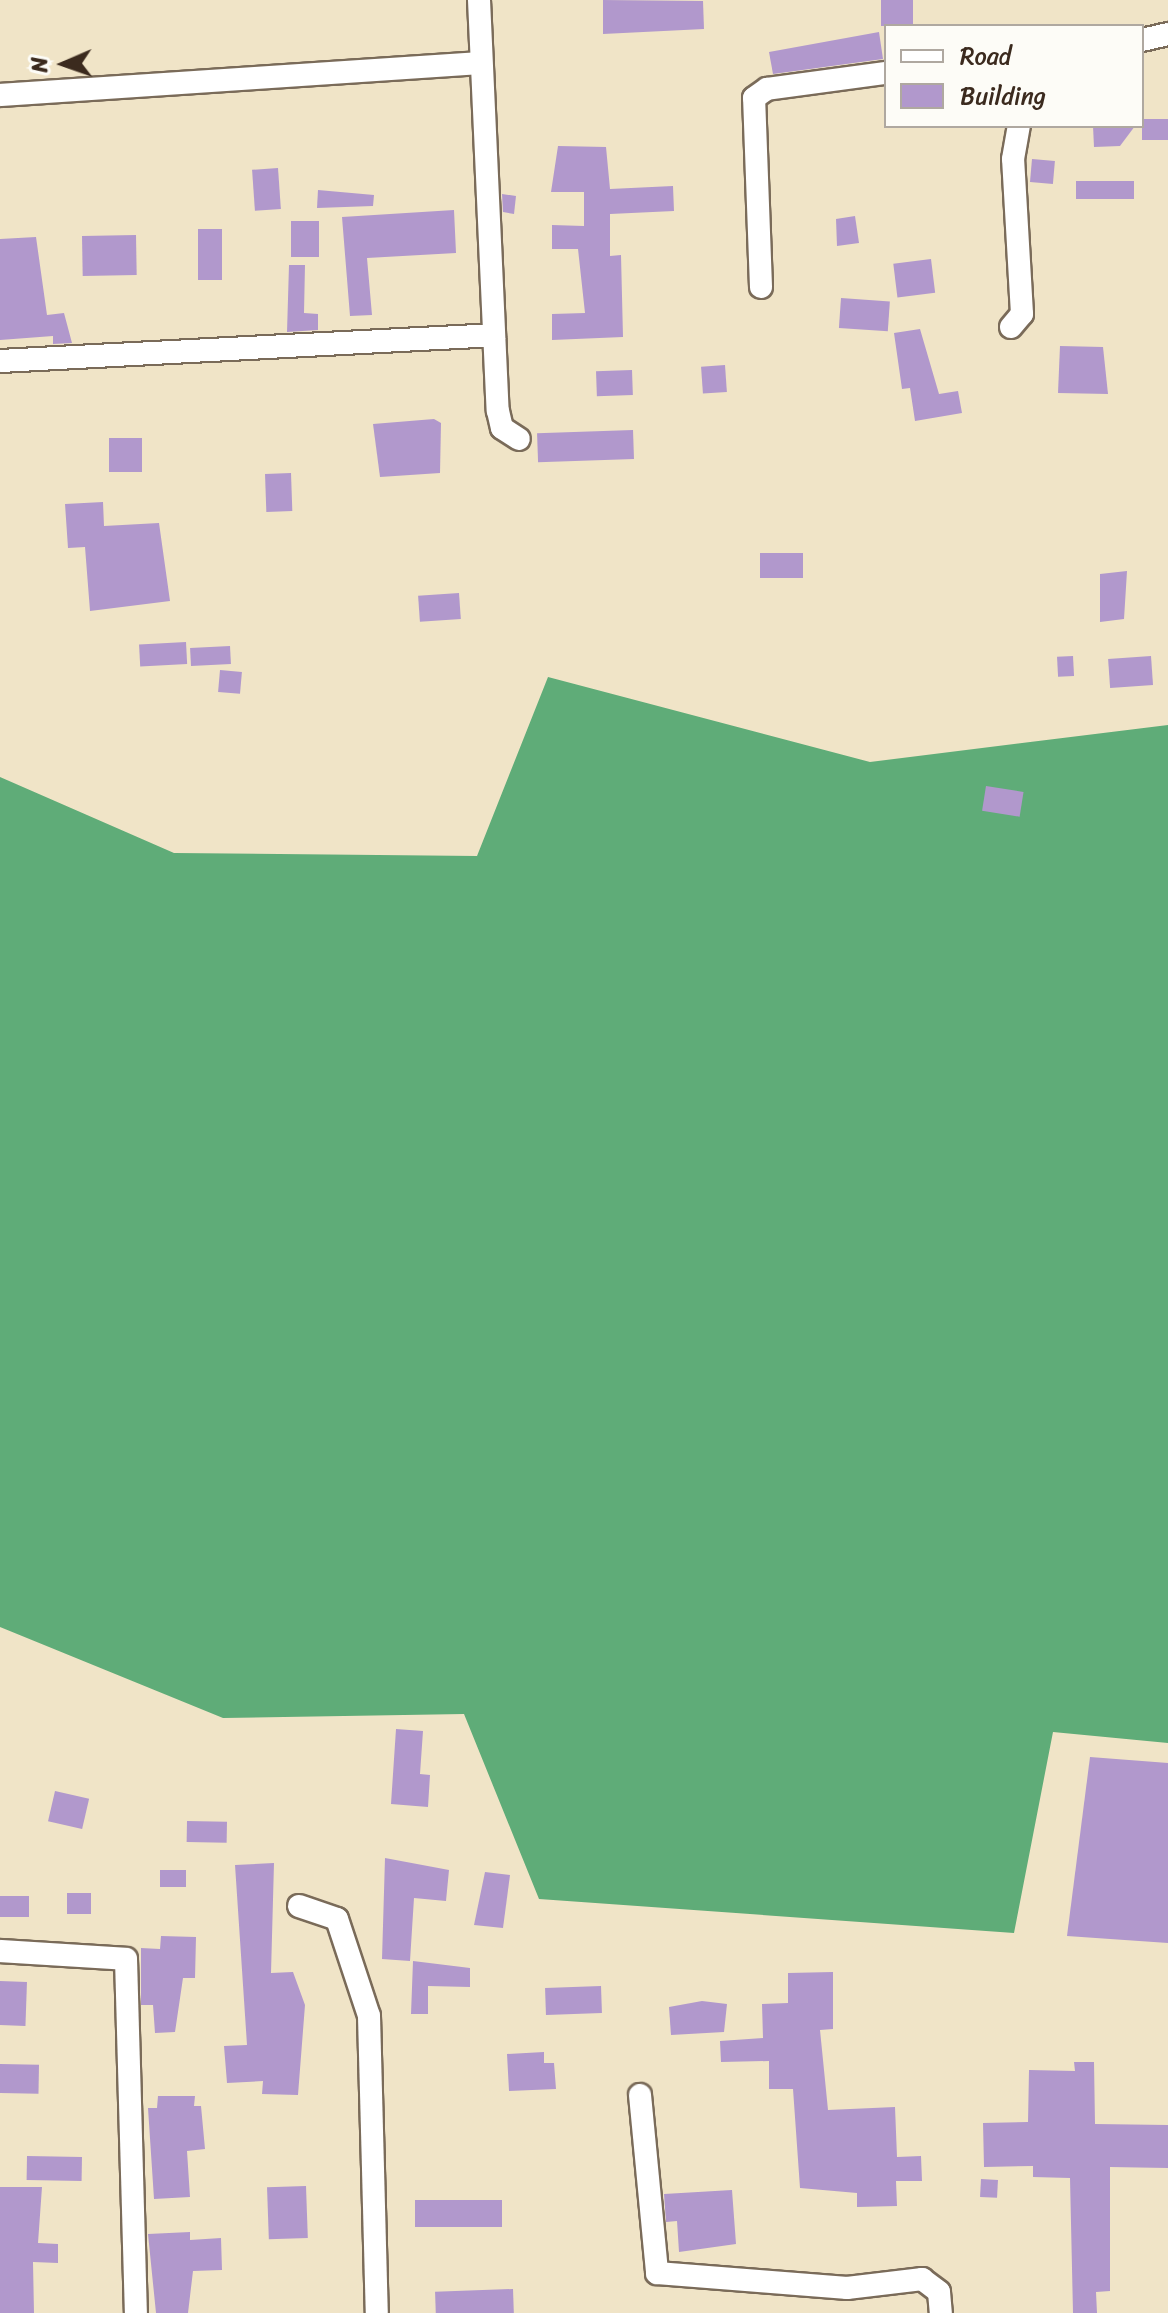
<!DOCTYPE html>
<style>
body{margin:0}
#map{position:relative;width:1168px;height:2313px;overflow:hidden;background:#f0e4c7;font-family:Sriracha,sans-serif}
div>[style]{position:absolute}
.forest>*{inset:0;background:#5fac78}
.building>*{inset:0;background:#b198cc;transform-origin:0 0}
.roads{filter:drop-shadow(2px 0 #7a6b59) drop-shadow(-2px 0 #7a6b59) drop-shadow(0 2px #7a6b59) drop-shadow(0 -2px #7a6b59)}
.minor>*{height:22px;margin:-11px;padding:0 11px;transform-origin:11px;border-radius:11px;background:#fff}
span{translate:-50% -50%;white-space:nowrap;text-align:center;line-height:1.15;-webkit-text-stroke:6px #fdfcf7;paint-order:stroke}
.legend{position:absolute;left:884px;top:24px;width:260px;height:104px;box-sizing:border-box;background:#fdfcf7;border:2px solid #afa8a0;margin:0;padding:10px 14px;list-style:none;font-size:24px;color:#3b2a1e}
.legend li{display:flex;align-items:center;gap:16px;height:40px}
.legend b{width:40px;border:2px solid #afa8a0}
.north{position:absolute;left:24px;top:24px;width:80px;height:80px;-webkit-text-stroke:6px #fdfcf7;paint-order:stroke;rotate:268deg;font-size:22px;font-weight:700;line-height:32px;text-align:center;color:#3b2a1e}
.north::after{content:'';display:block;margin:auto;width:28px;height:36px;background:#3b2a1e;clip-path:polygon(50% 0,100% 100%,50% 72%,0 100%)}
</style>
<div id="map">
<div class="forest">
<i style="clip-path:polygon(548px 677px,870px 762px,1168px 725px,1168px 1743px,1053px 1732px,1014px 1933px,539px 1899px,464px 1714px,223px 1718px,0 1627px,0 777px,174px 853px,477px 856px)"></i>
</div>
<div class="building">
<i style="clip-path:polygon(603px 0,703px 1px,704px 29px,603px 34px)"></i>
<i style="left:881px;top:0;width:32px;height:26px"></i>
<i style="clip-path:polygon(879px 32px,883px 59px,773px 74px,769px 52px)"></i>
<i style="left:1168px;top:119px;width:21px;height:26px;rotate:90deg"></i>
<i style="clip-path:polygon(1093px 126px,1135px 126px,1120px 146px,1094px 147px)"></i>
<i style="clip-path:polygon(558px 146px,606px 147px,610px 189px,673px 186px,674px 211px,610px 214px,610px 256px,621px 255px,623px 337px,552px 340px,552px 314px,585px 313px,578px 249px,552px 249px,552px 225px,584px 226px,584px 192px,551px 192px)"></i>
<i style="left:1032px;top:159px;width:23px;height:23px;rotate:5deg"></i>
<i style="left:278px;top:168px;width:41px;height:26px;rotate:86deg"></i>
<i style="left:1134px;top:181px;width:18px;height:58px;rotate:90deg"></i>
<i style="clip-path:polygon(318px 190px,374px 195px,373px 206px,317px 208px)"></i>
<i style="clip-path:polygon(502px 194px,516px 196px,514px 214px,503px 212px)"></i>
<i style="clip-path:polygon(454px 210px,456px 253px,367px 258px,372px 315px,350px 316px,342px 217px)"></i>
<i style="clip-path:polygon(855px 216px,859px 243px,837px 246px,836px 219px)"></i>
<i style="left:291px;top:221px;width:28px;height:36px"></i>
<i style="left:198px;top:229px;width:24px;height:51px"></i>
<i style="left:136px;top:235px;width:40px;height:54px;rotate:89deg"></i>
<i style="clip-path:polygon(36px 237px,47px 315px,64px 313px,72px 343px,53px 344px,53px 336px,0 340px,0 239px)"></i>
<i style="left:931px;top:259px;width:34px;height:38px;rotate:83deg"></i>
<i style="clip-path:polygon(289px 265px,305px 265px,304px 313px,318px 314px,318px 330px,287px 332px)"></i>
<i style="left:841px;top:298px;width:49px;height:30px;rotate:4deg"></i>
<i style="clip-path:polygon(920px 329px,939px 394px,958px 391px,962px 413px,915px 421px,910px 388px,902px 389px,894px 333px)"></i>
<i style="clip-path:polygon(1060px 346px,1103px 347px,1108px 394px,1058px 393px)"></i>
<i style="left:725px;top:365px;width:27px;height:24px;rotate:86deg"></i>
<i style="left:632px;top:370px;width:25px;height:36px;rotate:88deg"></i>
<i style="clip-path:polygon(434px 419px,441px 423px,440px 473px,380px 477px,373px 424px)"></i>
<i style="left:633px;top:430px;width:29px;height:96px;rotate:88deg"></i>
<i style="left:109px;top:438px;width:33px;height:34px"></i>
<i style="left:291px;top:473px;width:38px;height:26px;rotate:88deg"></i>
<i style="clip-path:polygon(103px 502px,104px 526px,159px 523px,170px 601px,90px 611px,85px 547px,68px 548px,65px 504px)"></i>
<i style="left:760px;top:553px;width:43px;height:25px"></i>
<i style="clip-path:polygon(1127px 571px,1124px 619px,1100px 622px,1100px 574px)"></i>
<i style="left:459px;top:593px;width:26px;height:41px;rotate:86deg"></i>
<i style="left:186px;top:642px;width:22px;height:47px;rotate:87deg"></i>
<i style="left:230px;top:646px;width:18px;height:40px;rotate:87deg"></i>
<i style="left:1073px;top:656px;width:20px;height:16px;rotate:87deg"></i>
<i style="left:1151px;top:656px;width:29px;height:43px;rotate:86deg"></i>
<i style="left:220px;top:670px;width:22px;height:22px;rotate:5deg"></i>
<i style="left:986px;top:786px;width:38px;height:25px;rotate:9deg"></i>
<i style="clip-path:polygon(396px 1729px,423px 1731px,420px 1774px,430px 1775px,428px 1807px,391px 1804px)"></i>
<i style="clip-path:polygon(1090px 1757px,1168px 1763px,1168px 1943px,1067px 1936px)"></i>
<i style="left:55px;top:1791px;width:35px;height:31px;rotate:13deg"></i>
<i style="left:187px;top:1821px;width:40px;height:21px;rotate:1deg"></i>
<i style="clip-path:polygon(385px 1858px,449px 1870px,446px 1901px,414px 1898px,410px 1961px,382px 1959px)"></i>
<i style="clip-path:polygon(274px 1863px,271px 1973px,293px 1972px,305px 2005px,298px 2095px,262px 2094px,263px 2081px,227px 2083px,224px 2046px,247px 2045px,235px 1865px)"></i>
<i style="left:160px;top:1870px;width:26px;height:17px"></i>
<i style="clip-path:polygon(485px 1872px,510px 1875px,503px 1928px,474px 1925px)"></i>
<i style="left:67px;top:1893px;width:24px;height:21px"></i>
<i style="left:0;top:1896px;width:29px;height:21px"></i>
<i style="clip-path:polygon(161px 1936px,196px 1937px,195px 1978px,183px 1978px,175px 2032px,155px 2033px,153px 2005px,141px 2005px,141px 1948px,160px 1949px)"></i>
<i style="clip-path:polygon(413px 1961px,470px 1968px,470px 1987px,428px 1986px,428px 2014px,411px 2014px)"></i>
<i style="clip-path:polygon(833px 1972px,833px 2029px,820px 2030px,828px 2110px,895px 2107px,897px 2157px,921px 2156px,922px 2181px,896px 2181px,897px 2206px,857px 2207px,857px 2193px,800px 2188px,793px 2089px,769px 2089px,769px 2061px,721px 2062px,720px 2041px,763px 2038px,762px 2004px,788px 2003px,788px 1973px)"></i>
<i style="left:0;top:1981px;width:27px;height:44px;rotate:2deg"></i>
<i style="left:601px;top:1986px;width:27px;height:56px;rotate:88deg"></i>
<i style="clip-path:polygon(702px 2001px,727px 2004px,724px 2032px,671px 2035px,669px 2007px)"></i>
<i style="clip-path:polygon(544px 2052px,544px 2063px,554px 2063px,556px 2089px,509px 2091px,507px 2054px)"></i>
<i style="clip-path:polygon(1074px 2062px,1094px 2062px,1095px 2124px,1168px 2125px,1168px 2168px,1110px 2167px,1110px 2291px,1096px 2292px,1097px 2313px,1073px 2313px,1070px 2178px,1033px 2177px,1033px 2166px,984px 2167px,983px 2123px,1028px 2122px,1029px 2070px,1075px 2071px)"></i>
<i style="left:0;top:2064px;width:39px;height:29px;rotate:1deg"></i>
<i style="clip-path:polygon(158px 2096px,195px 2096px,194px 2106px,201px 2106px,205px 2149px,187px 2151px,190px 2197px,154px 2199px,148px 2108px,157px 2108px)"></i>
<i style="left:27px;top:2156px;width:55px;height:24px;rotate:1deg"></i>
<i style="left:981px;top:2179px;width:17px;height:18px;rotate:3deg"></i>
<i style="left:306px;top:2186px;width:52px;height:39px;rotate:88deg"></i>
<i style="clip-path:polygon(0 2187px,42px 2187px,38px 2243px,58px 2244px,58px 2263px,33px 2262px,34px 2313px,0 2313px)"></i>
<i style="clip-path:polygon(732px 2190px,736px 2244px,679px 2252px,677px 2221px,666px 2222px,664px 2194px)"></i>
<i style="left:415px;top:2200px;width:87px;height:27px"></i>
<i style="clip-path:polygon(190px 2232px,190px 2240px,221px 2238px,222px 2270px,193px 2271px,188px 2313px,156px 2313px,148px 2234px)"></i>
<i style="left:513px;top:2289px;width:24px;height:78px;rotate:88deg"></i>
</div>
<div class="roads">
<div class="minor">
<i style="left:479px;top:0;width:411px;rotate:87.4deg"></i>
<i style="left:498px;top:411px;width:17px;rotate:77deg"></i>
<i style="left:502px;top:428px;width:20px;rotate:33deg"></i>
<i style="left:1142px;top:40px;width:27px;rotate:-13deg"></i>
<i style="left:0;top:95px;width:482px;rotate:-3.8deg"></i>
<i style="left:761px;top:287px;width:189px;rotate:-92.1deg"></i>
<i style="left:754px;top:98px;width:16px;rotate:-35deg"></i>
<i style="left:767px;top:89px;width:120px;rotate:-7.7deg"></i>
<i style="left:1011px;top:327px;width:17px;rotate:-50deg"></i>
<i style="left:1022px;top:314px;width:155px;rotate:-93.3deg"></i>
<i style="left:1013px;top:159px;width:34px;rotate:-80deg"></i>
<i style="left:0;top:361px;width:495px;rotate:-3deg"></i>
<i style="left:299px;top:1906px;width:40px;rotate:18.9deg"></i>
<i style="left:337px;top:1919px;width:102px;rotate:71.7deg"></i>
<i style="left:369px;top:2016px;width:297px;rotate:88.5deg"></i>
<i style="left:0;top:1951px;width:126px;rotate:3.6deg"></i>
<i style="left:126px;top:1959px;width:354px;rotate:88.4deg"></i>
<i style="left:640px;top:2095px;width:179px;rotate:84.5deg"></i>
<i style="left:657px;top:2273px;width:191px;rotate:4.5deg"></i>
<i style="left:847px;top:2288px;width:76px;rotate:-6.8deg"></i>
<i style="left:922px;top:2279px;width:21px;rotate:37deg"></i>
<i style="left:939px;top:2292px;width:21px;rotate:85deg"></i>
</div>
</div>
<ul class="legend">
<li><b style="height:10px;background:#fff"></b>Road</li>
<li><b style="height:22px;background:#b198cc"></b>Building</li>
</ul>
<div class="north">N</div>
</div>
